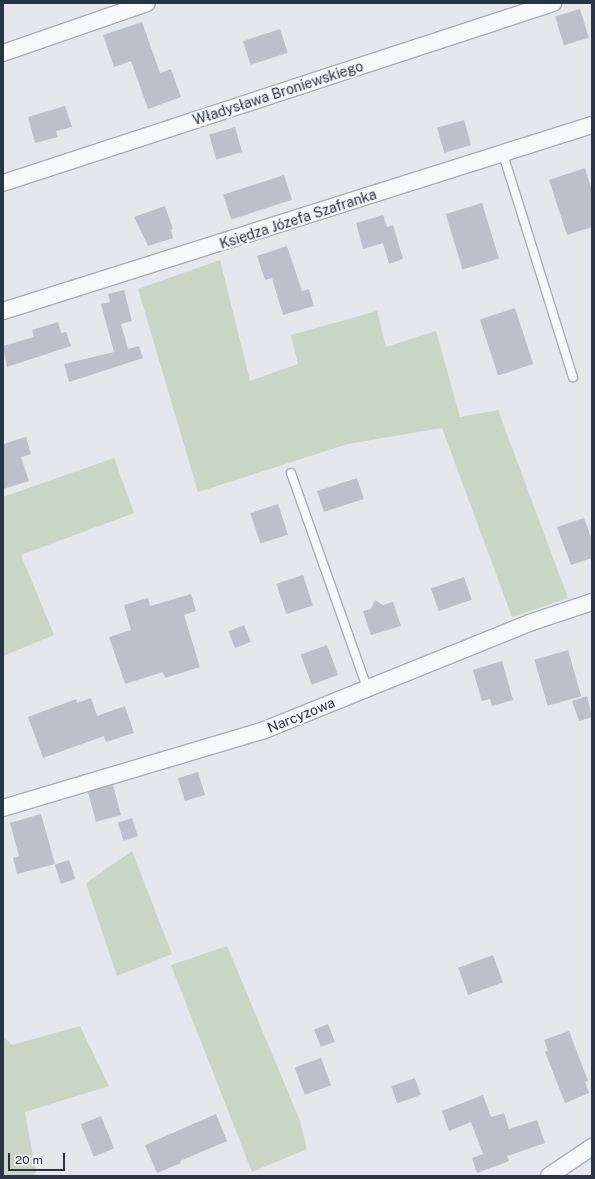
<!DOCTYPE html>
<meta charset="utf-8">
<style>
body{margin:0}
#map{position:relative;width:595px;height:1179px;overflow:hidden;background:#e4e7ec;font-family:"Public Sans",sans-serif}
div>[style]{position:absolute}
.green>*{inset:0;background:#c9d6c5}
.building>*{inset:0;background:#bbc0ca;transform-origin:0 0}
.roads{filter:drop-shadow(1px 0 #a9aeb7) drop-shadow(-1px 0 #a9aeb7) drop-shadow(0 1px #a9aeb7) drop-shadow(0 -1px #a9aeb7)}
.lane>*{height:8px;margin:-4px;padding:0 4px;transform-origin:4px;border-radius:4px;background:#f7f8fa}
.street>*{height:16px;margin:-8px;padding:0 8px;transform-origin:8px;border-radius:8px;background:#f7f8fa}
span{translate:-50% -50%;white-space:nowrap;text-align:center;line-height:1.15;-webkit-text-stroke:4px #f4f6f9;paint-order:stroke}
.street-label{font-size:14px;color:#2b3445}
.frame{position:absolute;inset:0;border:4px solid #2b3445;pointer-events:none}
.scale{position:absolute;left:8px;top:1153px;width:57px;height:18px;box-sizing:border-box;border:2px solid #2b3445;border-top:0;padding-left:5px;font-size:12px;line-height:14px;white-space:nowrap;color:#2b3445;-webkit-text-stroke:3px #f4f6f9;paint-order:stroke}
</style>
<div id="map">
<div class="green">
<i style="clip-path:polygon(220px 260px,250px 381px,298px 364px,291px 335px,377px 311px,386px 347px,436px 331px,460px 417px,498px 410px,568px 598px,512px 617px,442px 428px,348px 444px,198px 492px,138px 289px)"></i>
<i style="clip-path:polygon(114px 458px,134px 513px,21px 555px,54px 635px,3px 656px,3px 497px)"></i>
<i style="clip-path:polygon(132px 851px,172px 954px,117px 976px,86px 883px)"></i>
<i style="clip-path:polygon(227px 946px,300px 1121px,307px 1149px,252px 1172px,171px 965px)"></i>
<i style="clip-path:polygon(80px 1026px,109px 1086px,25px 1112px,36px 1173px,31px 1176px,3px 1176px,3px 1036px,12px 1045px)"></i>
</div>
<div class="building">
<i style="left:580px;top:9px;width:30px;height:26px;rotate:73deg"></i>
<i style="clip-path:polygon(142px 22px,160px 73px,171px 69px,181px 97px,148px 109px,131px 61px,114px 67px,103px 35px)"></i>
<i style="left:280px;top:29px;width:25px;height:39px;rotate:72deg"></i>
<i style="clip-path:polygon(65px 106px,72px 127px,56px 131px,58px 137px,35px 143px,28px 117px)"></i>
<i style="left:464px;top:120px;width:26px;height:28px;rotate:74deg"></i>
<i style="left:235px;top:127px;width:26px;height:27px;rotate:74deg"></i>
<i style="clip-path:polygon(585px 168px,592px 191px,592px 227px,567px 235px,549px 180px)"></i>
<i style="left:284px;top:175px;width:26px;height:64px;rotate:72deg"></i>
<i style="left:482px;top:203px;width:58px;height:38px;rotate:73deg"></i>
<i style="clip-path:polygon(165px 206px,173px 229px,171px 230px,173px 238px,148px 246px,134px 217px)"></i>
<i style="clip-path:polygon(383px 215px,387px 227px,393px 225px,403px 259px,389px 264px,383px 243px,363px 249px,356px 223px)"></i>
<i style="clip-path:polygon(287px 246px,302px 291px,309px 289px,314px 306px,283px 315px,272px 278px,265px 280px,257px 256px)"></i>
<i style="clip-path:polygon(124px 290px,132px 321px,121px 324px,128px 349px,139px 346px,143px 358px,69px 382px,64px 364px,114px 352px,101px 304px,110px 302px,108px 294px)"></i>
<i style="left:515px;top:308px;width:59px;height:37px;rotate:72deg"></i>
<i style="clip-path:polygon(58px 322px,61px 333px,66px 332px,71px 346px,7px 367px,3px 346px,34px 337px,32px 330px)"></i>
<i style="clip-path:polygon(26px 437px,31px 454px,21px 457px,29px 481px,3px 489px,3px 444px)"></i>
<i style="left:357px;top:478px;width:22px;height:42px;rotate:72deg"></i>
<i style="left:278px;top:504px;width:32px;height:29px;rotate:72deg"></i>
<i style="clip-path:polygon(584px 518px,592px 540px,592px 558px,571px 565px,557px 527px)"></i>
<i style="left:303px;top:575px;width:32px;height:28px;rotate:72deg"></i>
<i style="left:464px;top:577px;width:24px;height:35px;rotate:71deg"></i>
<i style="clip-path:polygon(191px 594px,196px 611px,184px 615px,200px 667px,165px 678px,163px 672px,125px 684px,109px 637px,131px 630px,124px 605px,148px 598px,150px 606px)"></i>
<i style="clip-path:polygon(375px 600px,383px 605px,393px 602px,401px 626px,371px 635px,363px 611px,371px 609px)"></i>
<i style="left:244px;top:625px;width:18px;height:17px;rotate:68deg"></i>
<i style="left:327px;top:645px;width:32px;height:28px;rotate:70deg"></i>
<i style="left:568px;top:650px;width:48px;height:35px;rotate:74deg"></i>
<i style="clip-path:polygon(502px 661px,513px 700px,492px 706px,490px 699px,482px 701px,473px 670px)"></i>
<i style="clip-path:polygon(587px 696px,592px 717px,579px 721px,572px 701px)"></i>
<i style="clip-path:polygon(91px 698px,97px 716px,125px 706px,134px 733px,106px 742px,104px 736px,43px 758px,28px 717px,76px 699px,77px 703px)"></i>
<i style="left:198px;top:772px;width:24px;height:21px;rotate:73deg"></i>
<i style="left:113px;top:785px;width:31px;height:26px;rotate:75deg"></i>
<i style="clip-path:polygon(41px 814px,55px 864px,17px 874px,13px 858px,19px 856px,10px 823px)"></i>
<i style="left:132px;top:818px;width:19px;height:15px;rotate:72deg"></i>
<i style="left:69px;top:860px;width:20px;height:15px;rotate:72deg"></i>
<i style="left:493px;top:955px;width:29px;height:37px;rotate:70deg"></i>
<i style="left:328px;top:1024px;width:19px;height:15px;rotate:69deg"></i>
<i style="clip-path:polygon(569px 1031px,588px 1081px,585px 1082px,589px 1093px,565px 1103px,545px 1052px,548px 1051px,544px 1040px)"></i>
<i style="left:321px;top:1058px;width:29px;height:28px;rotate:70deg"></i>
<i style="left:415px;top:1078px;width:18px;height:25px;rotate:71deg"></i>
<i style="clip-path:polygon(483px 1095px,491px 1117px,504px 1113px,509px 1129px,537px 1120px,545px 1143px,507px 1156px,509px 1161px,477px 1173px,472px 1158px,483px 1154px,471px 1122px,449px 1131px,442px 1111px)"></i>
<i style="clip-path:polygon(216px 1114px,227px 1141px,180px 1161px,181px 1163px,157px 1173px,145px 1145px)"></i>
<i style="left:101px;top:1116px;width:35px;height:22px;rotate:68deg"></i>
</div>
<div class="roads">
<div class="lane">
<i style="left:503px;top:154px;width:234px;rotate:72.6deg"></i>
<i style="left:291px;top:473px;width:228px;rotate:70.5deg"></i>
</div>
<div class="street">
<i style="left:3px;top:53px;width:152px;rotate:-19.1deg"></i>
<i style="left:3px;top:183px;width:579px;rotate:-18.12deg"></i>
<i style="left:3px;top:311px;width:618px;rotate:-17.53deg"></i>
<i style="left:3px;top:808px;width:270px;rotate:-16.6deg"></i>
<i style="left:262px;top:731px;width:288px;rotate:-22deg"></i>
<i style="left:529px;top:623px;width:66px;rotate:-18.4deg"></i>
<i style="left:549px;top:1176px;width:52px;rotate:-34deg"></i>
</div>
</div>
<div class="street-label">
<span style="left:278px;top:93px;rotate:-18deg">Władysława Broniewskiego</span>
<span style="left:298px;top:219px;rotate:-18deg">Księdza Józefa Szafranka</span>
<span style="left:301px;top:715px;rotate:-22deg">Narcyzowa</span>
</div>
<div class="frame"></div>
<div class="scale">20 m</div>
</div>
